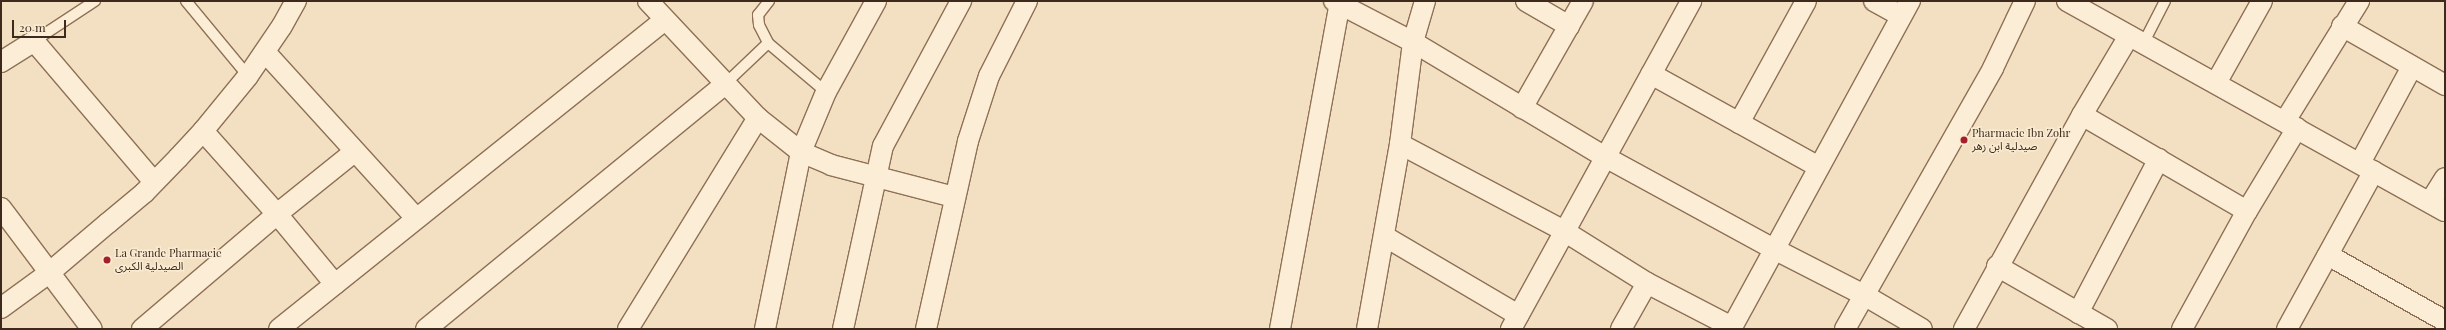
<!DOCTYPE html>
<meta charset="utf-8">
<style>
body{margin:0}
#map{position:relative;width:2446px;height:330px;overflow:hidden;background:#f3e0c2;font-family:"Playfair Display","Noto Sans Arabic",serif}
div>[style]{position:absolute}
.roads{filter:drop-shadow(1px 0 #8f7056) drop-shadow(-1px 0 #8f7056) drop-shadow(0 1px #8f7056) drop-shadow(0 -1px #8f7056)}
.lane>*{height:10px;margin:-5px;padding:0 5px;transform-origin:5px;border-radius:5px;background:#fceed6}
.street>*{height:20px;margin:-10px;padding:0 10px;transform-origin:10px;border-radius:10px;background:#fceed6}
.dots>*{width:11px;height:11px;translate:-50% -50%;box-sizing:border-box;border:2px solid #f9ebd2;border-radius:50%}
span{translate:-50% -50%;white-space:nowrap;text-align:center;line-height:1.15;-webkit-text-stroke:3px #f9ebd2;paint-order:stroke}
.poi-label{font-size:11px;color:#3d2a1c}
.left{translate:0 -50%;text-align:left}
.frame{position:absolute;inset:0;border:2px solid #3d2a1c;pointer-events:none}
.scale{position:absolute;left:12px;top:20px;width:54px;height:18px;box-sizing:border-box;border:2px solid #3d2a1c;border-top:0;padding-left:5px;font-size:12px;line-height:14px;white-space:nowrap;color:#3d2a1c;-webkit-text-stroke:3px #f9ebd2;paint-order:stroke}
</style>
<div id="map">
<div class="roads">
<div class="lane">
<i style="left:186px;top:1px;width:97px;rotate:50.4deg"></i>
<i style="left:769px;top:1px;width:18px;rotate:128deg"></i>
<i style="left:758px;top:15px;width:10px;rotate:84deg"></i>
<i style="left:759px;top:25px;width:20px;rotate:63deg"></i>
<i style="left:768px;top:43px;width:76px;rotate:40.2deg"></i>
<i style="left:34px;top:41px;width:73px;rotate:-33.3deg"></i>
<i style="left:2143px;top:44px;width:48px;rotate:-62.9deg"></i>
<i style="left:725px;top:84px;width:59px;rotate:-43.6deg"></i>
</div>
<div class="street">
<i style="left:648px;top:1px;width:161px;rotate:46.8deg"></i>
<i style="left:758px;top:118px;width:55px;rotate:38.3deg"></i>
<i style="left:801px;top:152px;width:33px;rotate:23deg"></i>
<i style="left:831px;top:165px;width:127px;rotate:14.6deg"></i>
<i style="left:1334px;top:1px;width:89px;rotate:27.4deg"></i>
<i style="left:1413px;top:42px;width:226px;rotate:30.9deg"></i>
<i style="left:1607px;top:158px;width:190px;rotate:28.6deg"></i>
<i style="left:1774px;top:249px;width:101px;rotate:27.1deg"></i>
<i style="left:1864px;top:295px;width:67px;rotate:30.4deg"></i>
<i style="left:1526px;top:1px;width:50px;rotate:30.2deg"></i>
<i style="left:1874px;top:1px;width:31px;rotate:29deg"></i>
<i style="left:2067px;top:1px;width:432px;rotate:29.1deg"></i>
<i style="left:2342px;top:26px;width:119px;rotate:29.8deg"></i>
<i style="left:265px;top:52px;width:224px;rotate:47.7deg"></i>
<i style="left:1px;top:62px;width:39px;rotate:-32deg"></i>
<i style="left:34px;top:41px;width:185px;rotate:49.6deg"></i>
<i style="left:1651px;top:74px;width:192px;rotate:29deg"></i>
<i style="left:2216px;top:83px;width:94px;rotate:-60.7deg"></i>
<i style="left:1522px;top:108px;width:123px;rotate:-60.3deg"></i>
<i style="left:2082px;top:115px;width:191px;rotate:30.2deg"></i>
<i style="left:2285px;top:121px;width:141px;rotate:-58.3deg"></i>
<i style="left:1739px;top:123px;width:139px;rotate:-61.2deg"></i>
<i style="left:203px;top:131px;width:111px;rotate:48.3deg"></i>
<i style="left:277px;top:214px;width:91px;rotate:50.4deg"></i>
<i style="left:1400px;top:144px;width:186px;rotate:27.9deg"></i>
<i style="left:1564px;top:231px;width:98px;rotate:32.1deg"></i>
<i style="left:1647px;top:283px;width:96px;rotate:27.4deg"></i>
<i style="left:2360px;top:163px;width:109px;rotate:-61.6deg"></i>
<i style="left:2430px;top:202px;width:28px;rotate:-58deg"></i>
<i style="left:1px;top:208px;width:151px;rotate:53.1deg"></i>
<i style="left:1384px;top:236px;width:156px;rotate:30.5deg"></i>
<i style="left:2328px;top:255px;width:134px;rotate:29.4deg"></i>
<i style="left:1997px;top:266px;width:127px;rotate:29.8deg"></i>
<i style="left:1px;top:308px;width:59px;rotate:-36.1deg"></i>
<i style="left:49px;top:273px;width:77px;rotate:-40.3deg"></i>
<i style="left:108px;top:223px;width:47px;rotate:-39.8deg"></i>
<i style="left:144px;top:193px;width:49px;rotate:-45.8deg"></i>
<i style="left:178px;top:158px;width:37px;rotate:-47deg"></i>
<i style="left:203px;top:131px;width:71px;rotate:-50.7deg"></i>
<i style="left:248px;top:76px;width:60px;rotate:-55.8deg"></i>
<i style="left:282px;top:26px;width:29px;rotate:-61deg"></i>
<i style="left:2078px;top:313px;width:174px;rotate:-62.3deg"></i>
<i style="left:142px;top:329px;width:177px;rotate:-40.4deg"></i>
<i style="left:277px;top:214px;width:99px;rotate:-38.8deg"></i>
<i style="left:279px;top:329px;width:494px;rotate:-38.7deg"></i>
<i style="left:426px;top:329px;width:387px;rotate:-39.3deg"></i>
<i style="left:628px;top:329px;width:248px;rotate:-58.4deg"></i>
<i style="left:765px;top:329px;width:181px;rotate:-78.5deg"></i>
<i style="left:801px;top:152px;width:65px;rotate:-67.4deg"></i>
<i style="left:826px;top:92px;width:104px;rotate:-61.2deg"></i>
<i style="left:843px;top:329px;width:187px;rotate:-77.7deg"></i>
<i style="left:883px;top:146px;width:165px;rotate:-61.7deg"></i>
<i style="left:926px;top:329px;width:193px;rotate:-77.4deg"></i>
<i style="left:968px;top:141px;width:68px;rotate:-72.1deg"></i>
<i style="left:989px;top:76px;width:84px;rotate:-63.1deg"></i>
<i style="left:1280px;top:329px;width:333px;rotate:-79.6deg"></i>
<i style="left:1367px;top:329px;width:188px;rotate:-79.9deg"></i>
<i style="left:1400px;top:144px;width:103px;rotate:-82.7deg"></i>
<i style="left:1413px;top:42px;width:43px;rotate:-73.7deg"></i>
<i style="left:1511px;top:329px;width:374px;rotate:-61.2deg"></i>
<i style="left:1621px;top:329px;width:53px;rotate:-60.5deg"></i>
<i style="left:1731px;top:329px;width:374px;rotate:-61.4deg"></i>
<i style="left:1845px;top:329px;width:300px;rotate:-60.4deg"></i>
<i style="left:1993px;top:68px;width:74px;rotate:-64.5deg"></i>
<i style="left:1964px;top:329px;width:244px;rotate:-61.1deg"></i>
<i style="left:2082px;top:115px;width:92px;rotate:-59.3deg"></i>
<i style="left:2182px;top:329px;width:135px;rotate:-61.2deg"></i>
<i style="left:2247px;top:211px;width:97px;rotate:-58.9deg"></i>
<i style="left:2287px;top:329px;width:180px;rotate:-61.2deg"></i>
</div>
</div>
<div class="dots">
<i style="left:1964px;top:140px;background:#a51f2a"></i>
<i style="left:107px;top:260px;background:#a51f2a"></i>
</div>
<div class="poi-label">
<span class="left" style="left:1972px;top:140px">Pharmacie Ibn Zohr<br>صيدلية ابن زهر</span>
<span class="left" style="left:115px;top:260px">La Grande Pharmacie<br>الصيدلية الكبرى</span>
</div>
<div class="frame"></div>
<div class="scale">20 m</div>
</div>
